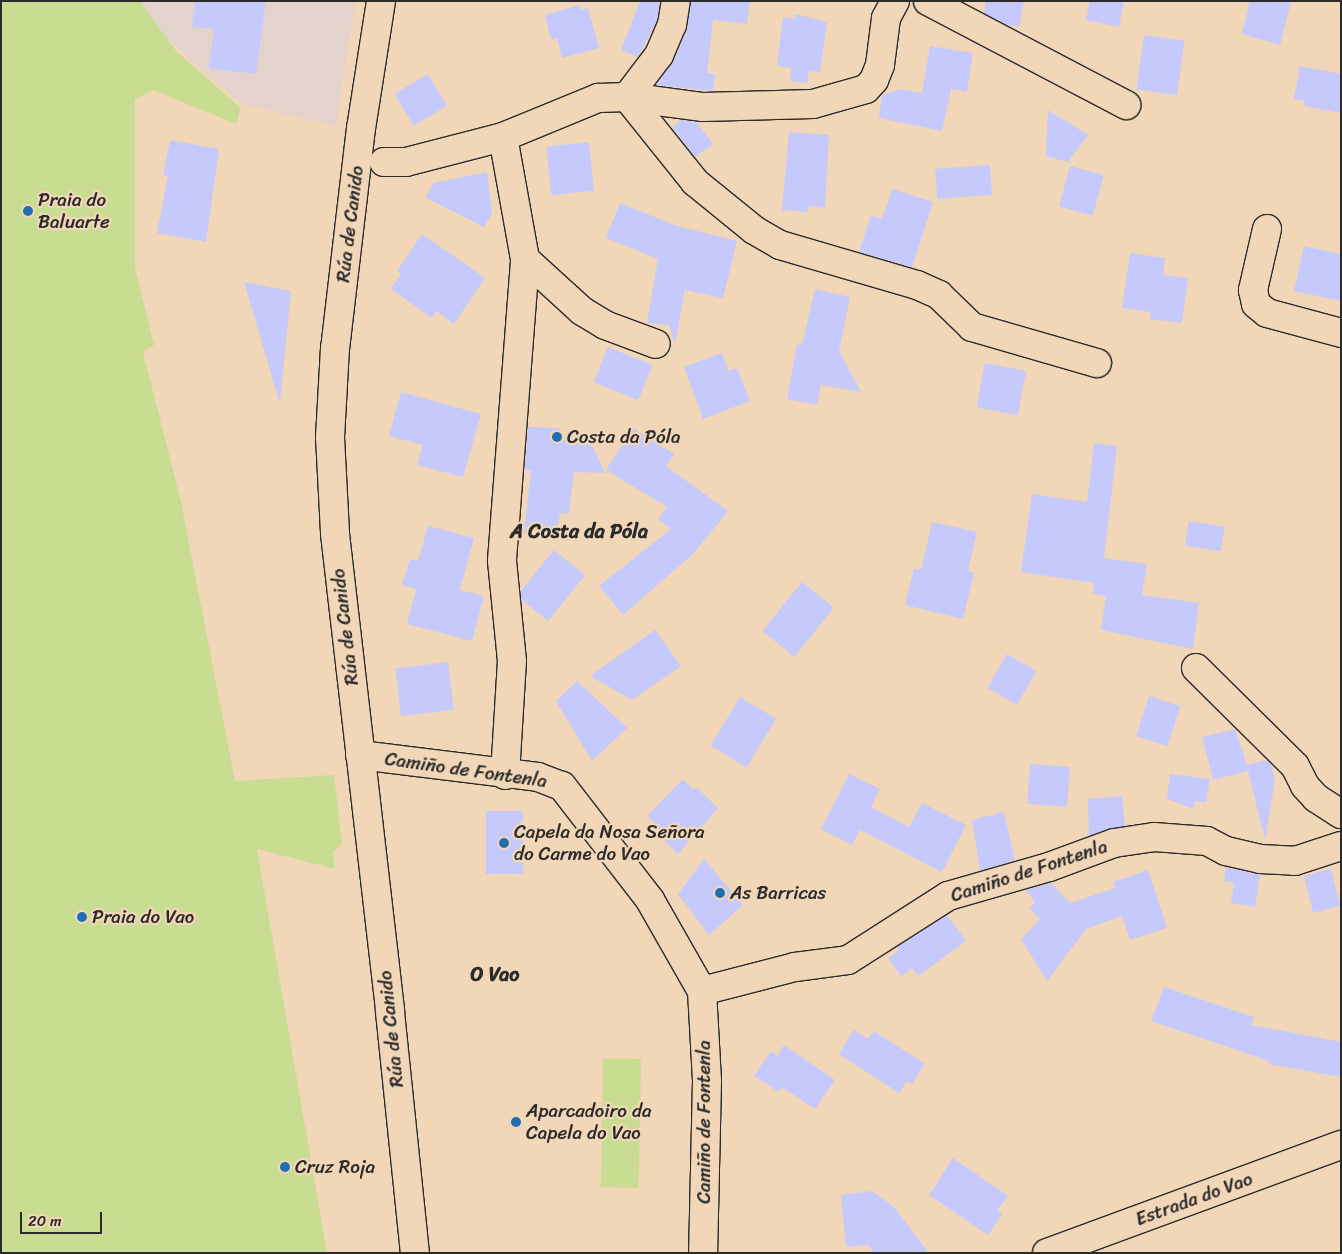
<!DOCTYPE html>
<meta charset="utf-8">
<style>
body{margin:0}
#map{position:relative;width:1342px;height:1254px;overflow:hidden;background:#f1d7b8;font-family:Sriracha,sans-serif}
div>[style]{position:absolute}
.built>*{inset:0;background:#e4d3cc}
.green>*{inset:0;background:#c9dd92;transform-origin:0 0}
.building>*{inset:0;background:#c6c9fb;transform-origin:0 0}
.roads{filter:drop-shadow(1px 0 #2b2b2b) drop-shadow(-1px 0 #2b2b2b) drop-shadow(0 1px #2b2b2b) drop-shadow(0 -1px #2b2b2b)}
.street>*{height:28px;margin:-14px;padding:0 14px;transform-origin:14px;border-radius:14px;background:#f1d7b8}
.secondary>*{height:28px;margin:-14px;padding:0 14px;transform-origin:14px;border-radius:14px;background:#f1d7b8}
.dots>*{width:14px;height:14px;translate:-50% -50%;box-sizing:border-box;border:2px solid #f1d7b8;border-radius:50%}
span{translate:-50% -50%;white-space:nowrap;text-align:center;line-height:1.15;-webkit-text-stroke:4.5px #f1d7b8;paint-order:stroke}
.poi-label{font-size:19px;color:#2b2b2b}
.left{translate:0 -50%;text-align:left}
.street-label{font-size:19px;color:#2b2b2b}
.neighbourhood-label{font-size:20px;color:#2b2b2b;font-weight:700}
.frame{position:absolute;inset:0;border:2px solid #2b2b2b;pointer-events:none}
.scale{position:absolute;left:20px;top:1212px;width:82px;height:22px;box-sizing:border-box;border:2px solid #2b2b2b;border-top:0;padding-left:6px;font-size:15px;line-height:18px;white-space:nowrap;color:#2b2b2b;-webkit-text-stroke:4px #f1d7b8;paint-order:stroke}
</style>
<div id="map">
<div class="built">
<i style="clip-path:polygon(138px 1px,355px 1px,336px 126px,240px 103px,170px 42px,143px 12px)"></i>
</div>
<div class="green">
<i style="clip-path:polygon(1px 1px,140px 1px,176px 51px,241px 108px,236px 124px,153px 90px,135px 99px,135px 268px,154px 345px,143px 352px,181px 502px,235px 781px,334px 775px,342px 843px,333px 852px,335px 869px,257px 849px,327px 1253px,1px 1253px)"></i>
<i style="left:641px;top:1059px;width:129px;height:38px;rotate:91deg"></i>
</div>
<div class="building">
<i style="clip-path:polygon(195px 1px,266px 1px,256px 74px,209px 68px,214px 29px,192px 27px)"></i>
<i style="clip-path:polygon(640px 1px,660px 1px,657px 21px,638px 57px,621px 50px)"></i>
<i style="clip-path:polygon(691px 1px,750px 1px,747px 24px,713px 20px,707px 73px,715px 74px,713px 91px,656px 85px,673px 61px,686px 31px)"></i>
<i style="clip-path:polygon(986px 1px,1024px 1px,1019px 27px,1007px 25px,984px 13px)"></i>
<i style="clip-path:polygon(1090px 1px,1124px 1px,1119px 27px,1086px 20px)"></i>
<i style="clip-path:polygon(1250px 1px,1291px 1px,1280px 45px,1242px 34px)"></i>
<i style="clip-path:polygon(580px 5px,581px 10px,588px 8px,599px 48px,562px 58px,557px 38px,551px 40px,545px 15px)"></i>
<i style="clip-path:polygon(795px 14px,827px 22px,820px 72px,809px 71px,807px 83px,790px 81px,791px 68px,777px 66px,783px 17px,795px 19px)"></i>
<i style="left:1144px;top:35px;width:41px;height:55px;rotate:8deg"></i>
<i style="clip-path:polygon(930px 46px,973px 53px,967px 92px,951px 89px,942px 131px,879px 118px,882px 95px,901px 89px,922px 93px)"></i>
<i style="clip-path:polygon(1300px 66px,1341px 74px,1341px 113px,1304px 106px,1305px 101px,1294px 99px)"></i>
<i style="left:428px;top:74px;width:37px;height:39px;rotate:59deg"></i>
<i style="clip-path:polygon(1048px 110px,1088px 135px,1068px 162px,1046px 156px)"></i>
<i style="clip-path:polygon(681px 120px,696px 122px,713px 144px,695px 157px,672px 128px)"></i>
<i style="clip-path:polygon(789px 132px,829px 135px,825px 208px,808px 206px,808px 212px,782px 210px)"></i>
<i style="clip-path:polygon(170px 140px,219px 149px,206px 242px,157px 233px,168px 176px,163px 175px)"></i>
<i style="left:589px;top:142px;width:49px;height:43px;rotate:84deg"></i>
<i style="left:990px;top:165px;width:30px;height:55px;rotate:86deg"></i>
<i style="left:1070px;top:166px;width:35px;height:42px;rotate:15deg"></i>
<i style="clip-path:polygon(487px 172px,492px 213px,484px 227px,426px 198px,433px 183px)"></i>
<i style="clip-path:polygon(892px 189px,933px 202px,912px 267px,859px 252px,871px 215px,882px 219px)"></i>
<i style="clip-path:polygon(620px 203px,677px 226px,737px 241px,723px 298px,685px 290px,675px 344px,669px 325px,647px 323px,658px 259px,606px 238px)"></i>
<i style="clip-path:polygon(422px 234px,485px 278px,454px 324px,436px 311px,432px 318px,391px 289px,401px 274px,397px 271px)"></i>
<i style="clip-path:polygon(1304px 246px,1341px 254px,1341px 301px,1294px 291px)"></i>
<i style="clip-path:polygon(1130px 253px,1165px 258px,1163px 275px,1188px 278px,1182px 323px,1150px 319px,1151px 312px,1122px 308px)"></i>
<i style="clip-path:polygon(244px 282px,291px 291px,280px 401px,279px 401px)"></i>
<i style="clip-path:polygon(815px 289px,850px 297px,839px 351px,861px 392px,821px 385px,817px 405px,787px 399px,797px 344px,802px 345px)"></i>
<i style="left:608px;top:347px;width:48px;height:38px;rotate:22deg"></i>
<i style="clip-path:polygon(722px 353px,729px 371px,737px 368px,750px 401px,703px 419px,684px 367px)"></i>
<i style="left:985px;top:363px;width:42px;height:45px;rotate:11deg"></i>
<i style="clip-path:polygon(401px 392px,481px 414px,463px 477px,417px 465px,423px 445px,389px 436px)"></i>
<i style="clip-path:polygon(528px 427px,560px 428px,559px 438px,590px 441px,605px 473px,574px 472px,569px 514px,560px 513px,556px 538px,524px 533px,531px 470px,525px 470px)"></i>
<i style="clip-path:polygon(633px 428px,674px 454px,666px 466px,728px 511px,694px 553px,623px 615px,599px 586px,671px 529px,658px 519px,667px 507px,606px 470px)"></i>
<i style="clip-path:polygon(1094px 443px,1117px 446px,1104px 558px,1147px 564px,1142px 595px,1199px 603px,1193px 649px,1101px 630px,1106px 596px,1093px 594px,1094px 583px,1021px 572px,1032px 494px,1087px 502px)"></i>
<i style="left:1189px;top:521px;width:36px;height:25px;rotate:9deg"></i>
<i style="clip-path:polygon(932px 522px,977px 532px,968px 571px,974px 573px,963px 619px,905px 605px,914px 568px,921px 570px)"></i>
<i style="clip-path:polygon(428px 526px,474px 538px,460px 590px,484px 596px,472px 641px,407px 624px,416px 589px,402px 585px,410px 559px,418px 561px)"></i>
<i style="left:554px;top:550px;width:40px;height:59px;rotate:39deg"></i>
<i style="left:802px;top:582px;width:41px;height:63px;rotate:39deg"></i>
<i style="clip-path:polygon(655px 630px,681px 666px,632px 700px,590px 676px)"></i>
<i style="left:1007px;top:654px;width:34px;height:39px;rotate:30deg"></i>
<i style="left:448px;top:662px;width:48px;height:53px;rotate:83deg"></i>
<i style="clip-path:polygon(577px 681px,627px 728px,592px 761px,556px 701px)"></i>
<i style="left:1149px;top:696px;width:33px;height:42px;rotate:18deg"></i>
<i style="left:740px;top:697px;width:42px;height:57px;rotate:31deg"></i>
<i style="clip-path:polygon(1235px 729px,1247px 765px,1267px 760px,1271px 764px,1275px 780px,1265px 840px,1248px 771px,1213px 780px,1202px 737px)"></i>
<i style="left:1030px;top:764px;width:40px;height:40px;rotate:4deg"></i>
<i style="clip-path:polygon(849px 774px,880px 789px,871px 807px,909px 827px,922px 803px,966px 825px,942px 872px,860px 830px,852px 845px,821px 829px)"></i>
<i style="clip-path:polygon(1170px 774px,1210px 779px,1206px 802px,1195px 801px,1194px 809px,1167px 799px)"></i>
<i style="clip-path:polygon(683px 779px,694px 790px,696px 787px,718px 808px,678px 854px,652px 829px,657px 825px,647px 816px)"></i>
<i style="clip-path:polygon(1122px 796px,1125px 826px,1089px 836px,1088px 799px)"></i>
<i style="left:486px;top:811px;width:37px;height:63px"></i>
<i style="clip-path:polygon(1004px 812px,1015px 860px,980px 871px,972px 820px)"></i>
<i style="clip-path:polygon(704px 859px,743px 905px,709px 935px,678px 894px)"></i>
<i style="clip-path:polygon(1226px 867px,1260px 875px,1255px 907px,1231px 903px,1234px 883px,1224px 881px)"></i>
<i style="left:1331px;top:869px;width:38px;height:28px;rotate:76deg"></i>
<i style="clip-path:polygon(1148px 870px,1167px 928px,1130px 940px,1122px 916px,1086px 929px,1047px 981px,1021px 939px,1040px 919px,1029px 908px,1035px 902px,1026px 890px,1051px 883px,1070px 903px,1115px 888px,1113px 882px)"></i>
<i style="clip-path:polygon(947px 915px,966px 941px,918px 976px,912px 968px,901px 976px,888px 958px,899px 950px,897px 947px)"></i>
<i style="clip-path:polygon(1164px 987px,1254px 1017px,1251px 1025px,1341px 1042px,1341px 1077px,1269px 1064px,1269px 1061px,1151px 1021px)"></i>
<i style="clip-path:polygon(854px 1030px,868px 1039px,874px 1031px,925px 1064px,912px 1084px,907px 1081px,899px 1093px,839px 1054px)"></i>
<i style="clip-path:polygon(784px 1045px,835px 1080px,815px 1109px,782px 1087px,779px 1092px,754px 1076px,771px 1051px,777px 1056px)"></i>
<i style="clip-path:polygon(953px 1158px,1008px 1196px,997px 1211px,1002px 1214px,988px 1235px,929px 1195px)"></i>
<i style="clip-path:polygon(872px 1191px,893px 1206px,929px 1253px,874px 1253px,868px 1245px,846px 1247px,841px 1195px)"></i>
</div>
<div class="roads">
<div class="street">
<i style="left:928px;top:1px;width:224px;rotate:27.7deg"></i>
<i style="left:627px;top:97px;width:109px;rotate:51.3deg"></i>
<i style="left:695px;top:182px;width:76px;rotate:39.1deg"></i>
<i style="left:754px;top:230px;width:30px;rotate:30deg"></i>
<i style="left:780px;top:245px;width:143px;rotate:16.3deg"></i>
<i style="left:917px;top:285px;width:24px;rotate:24deg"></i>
<i style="left:939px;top:295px;width:46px;rotate:44.1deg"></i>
<i style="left:972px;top:327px;width:130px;rotate:16.1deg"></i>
<i style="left:627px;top:97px;width:53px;rotate:-52.7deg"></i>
<i style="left:659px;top:55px;width:33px;rotate:-67deg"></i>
<i style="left:672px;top:25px;width:24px;rotate:-81deg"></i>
<i style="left:384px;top:162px;width:22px"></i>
<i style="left:406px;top:162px;width:100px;rotate:-14.5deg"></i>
<i style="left:1267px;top:229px;width:63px;rotate:102.9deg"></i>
<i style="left:1253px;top:290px;width:14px;rotate:78deg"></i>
<i style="left:1256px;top:304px;width:14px;rotate:39deg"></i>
<i style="left:1267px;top:313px;width:77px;rotate:15.1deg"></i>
<i style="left:525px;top:259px;width:77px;rotate:42.4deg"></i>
<i style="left:582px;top:311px;width:27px;rotate:31deg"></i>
<i style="left:605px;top:325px;width:54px;rotate:20.4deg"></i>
<i style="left:1196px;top:668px;width:139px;rotate:44.7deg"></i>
<i style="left:1295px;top:766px;width:22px;rotate:63deg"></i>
<i style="left:1305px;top:786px;width:16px;rotate:47deg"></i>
<i style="left:1316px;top:798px;width:30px;rotate:33deg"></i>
<i style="left:360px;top:755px;width:179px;rotate:7deg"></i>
<i style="left:538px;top:777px;width:26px;rotate:21deg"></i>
<i style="left:562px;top:786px;width:144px;rotate:52.3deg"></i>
<i style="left:650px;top:900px;width:105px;rotate:60.3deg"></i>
<i style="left:702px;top:991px;width:90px;rotate:86.8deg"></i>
<i style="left:707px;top:1081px;width:172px;rotate:91.3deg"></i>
<i style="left:505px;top:775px;width:114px;rotate:-86.5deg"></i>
<i style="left:512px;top:661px;width:101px;rotate:-95.7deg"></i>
<i style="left:502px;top:560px;width:302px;rotate:-85.6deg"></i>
<i style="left:525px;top:259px;width:124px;rotate:-100.2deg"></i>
<i style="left:503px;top:137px;width:103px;rotate:-22.3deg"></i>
<i style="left:598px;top:98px;width:29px;rotate:-2deg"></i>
<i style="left:627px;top:97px;width:77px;rotate:7.5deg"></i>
<i style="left:703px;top:107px;width:110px;rotate:-1.6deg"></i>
<i style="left:813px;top:104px;width:55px;rotate:-15.8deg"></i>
<i style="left:866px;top:89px;width:12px;rotate:-48deg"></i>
<i style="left:874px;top:80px;width:16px;rotate:-68deg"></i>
<i style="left:880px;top:65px;width:47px;rotate:-82.7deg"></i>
<i style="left:886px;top:18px;width:19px;rotate:-62deg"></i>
<i style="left:702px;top:991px;width:96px;rotate:-14.5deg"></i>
<i style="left:795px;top:967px;width:53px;rotate:-7.5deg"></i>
<i style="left:848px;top:960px;width:119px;rotate:-32.6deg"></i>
<i style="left:948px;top:896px;width:105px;rotate:-16deg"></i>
<i style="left:1049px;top:867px;width:69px;rotate:-20.3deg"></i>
<i style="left:1114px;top:843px;width:40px;rotate:-8.5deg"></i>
<i style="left:1154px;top:837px;width:53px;rotate:4.3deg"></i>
<i style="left:1207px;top:841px;width:21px;rotate:28deg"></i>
<i style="left:1226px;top:851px;width:35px;rotate:13deg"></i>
<i style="left:1260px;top:859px;width:35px;rotate:3deg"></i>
<i style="left:1295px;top:861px;width:48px;rotate:-18.1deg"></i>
</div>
<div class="secondary">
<i style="left:381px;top:1px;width:129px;rotate:98.9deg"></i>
<i style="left:361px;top:128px;width:222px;rotate:96.7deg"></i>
<i style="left:335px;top:348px;width:89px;rotate:93.2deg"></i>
<i style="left:330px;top:437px;width:97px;rotate:87deg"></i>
<i style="left:335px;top:534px;width:481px;rotate:83.4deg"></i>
<i style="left:390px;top:1012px;width:242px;rotate:84.1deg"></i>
<i style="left:1047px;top:1253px;width:313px;rotate:-20.2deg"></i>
</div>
</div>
<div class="dots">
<i style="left:28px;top:211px;background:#1f6fb2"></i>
<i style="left:557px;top:437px;background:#1f6fb2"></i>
<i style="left:504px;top:843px;background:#1f6fb2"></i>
<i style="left:720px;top:893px;background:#1f6fb2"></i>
<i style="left:82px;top:917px;background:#1f6fb2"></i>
<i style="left:516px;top:1122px;background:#1f6fb2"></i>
<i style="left:285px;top:1167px;background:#1f6fb2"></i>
</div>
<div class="poi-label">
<span class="left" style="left:38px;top:211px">Praia do<br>Baluarte</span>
<span class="left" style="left:567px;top:437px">Costa da Póla</span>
<span class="left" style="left:514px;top:843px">Capela da Nosa Señora<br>do Carme do Vao</span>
<span class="left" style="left:730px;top:893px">As Barricas</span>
<span class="left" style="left:92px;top:917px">Praia do Vao</span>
<span class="left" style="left:526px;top:1122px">Aparcadoiro da<br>Capela do Vao</span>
<span class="left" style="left:295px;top:1167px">Cruz Roja</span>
</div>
<div class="street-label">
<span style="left:350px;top:224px;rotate:-83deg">Rúa de Canido</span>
<span style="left:345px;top:627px;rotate:-97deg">Rúa de Canido</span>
<span style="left:466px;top:770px;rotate:8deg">Camiño de Fontenla</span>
<span style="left:1029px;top:871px;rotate:-18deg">Camiño de Fontenla</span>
<span style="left:391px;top:1029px;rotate:-96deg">Rúa de Canido</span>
<span style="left:704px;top:1122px;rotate:-90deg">Camiño de Fontenla</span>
<span style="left:1194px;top:1199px;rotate:-20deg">Estrada do Vao</span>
</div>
<div class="neighbourhood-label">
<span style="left:579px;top:531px">A Costa da Póla</span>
<span style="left:495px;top:974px">O Vao</span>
</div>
<div class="frame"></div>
<div class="scale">20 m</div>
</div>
